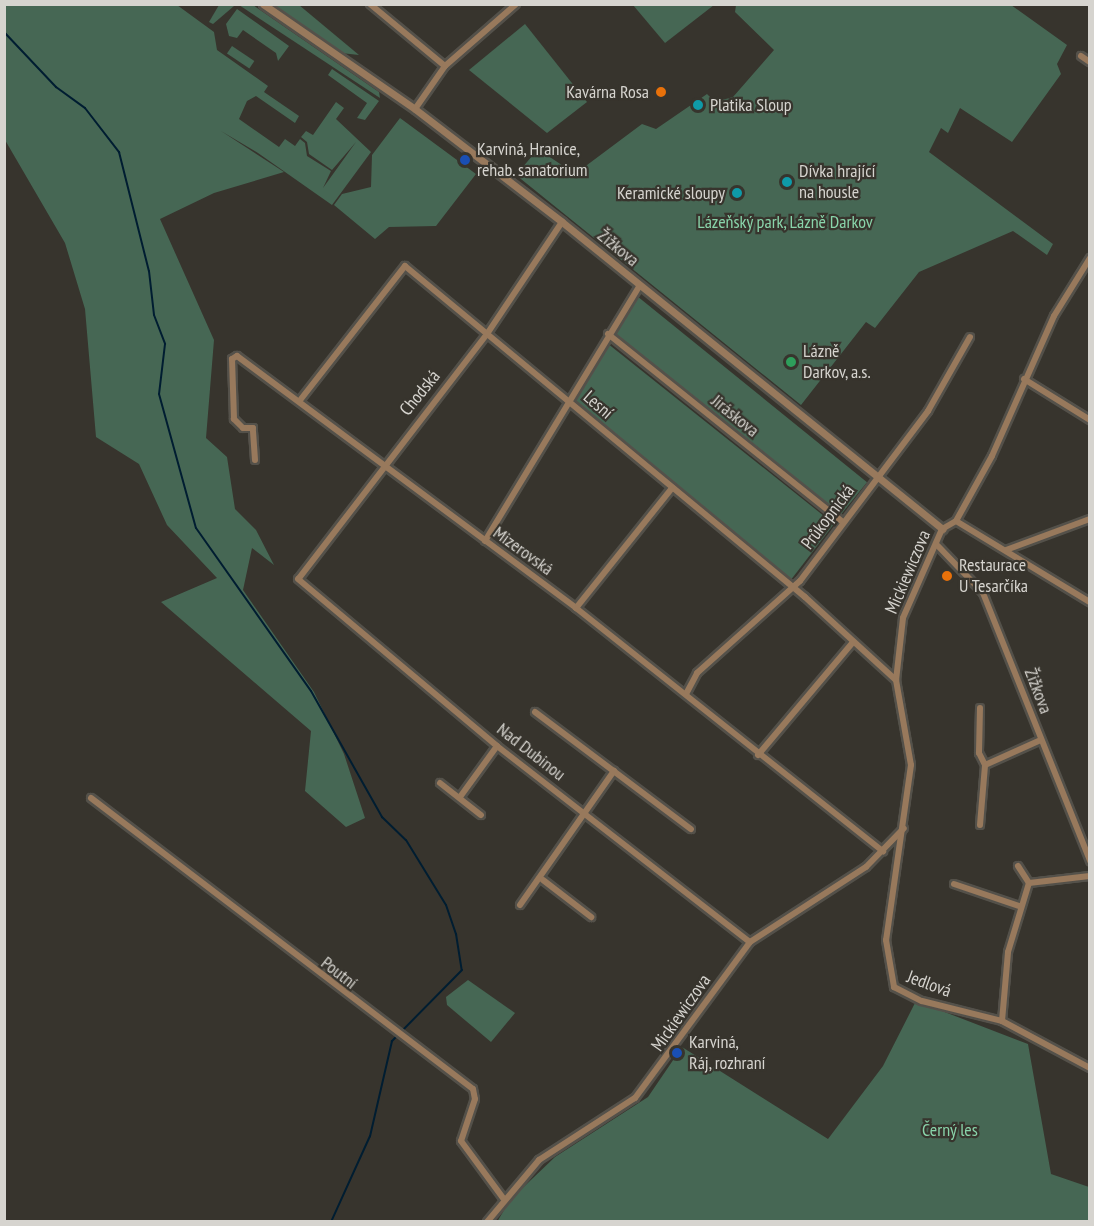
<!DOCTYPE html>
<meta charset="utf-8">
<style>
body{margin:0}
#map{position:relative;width:1094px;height:1226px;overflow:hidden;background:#37342d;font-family:"PT Sans Narrow",sans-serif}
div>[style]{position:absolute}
.green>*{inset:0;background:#466754;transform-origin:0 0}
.stream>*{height:2px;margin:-1px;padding:0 1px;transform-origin:1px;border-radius:1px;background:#001d31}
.roads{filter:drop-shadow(2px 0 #54514a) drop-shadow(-2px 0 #54514a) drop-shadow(0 2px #54514a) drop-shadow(0 -2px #54514a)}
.minor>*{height:6px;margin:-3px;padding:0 3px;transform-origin:3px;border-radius:3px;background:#98795c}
.tertiary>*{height:7px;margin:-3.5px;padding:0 3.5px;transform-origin:3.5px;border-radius:3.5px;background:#98795c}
.dots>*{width:16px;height:16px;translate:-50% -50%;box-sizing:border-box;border:3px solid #37342d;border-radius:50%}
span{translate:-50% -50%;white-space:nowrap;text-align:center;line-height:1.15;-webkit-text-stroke:4.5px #37342d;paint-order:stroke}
.poi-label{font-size:18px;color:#d6d4cf}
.right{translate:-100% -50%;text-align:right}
.left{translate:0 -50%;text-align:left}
.park-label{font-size:18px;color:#89d4aa}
.street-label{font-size:18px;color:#d6d4cf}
.frame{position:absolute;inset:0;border:6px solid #d6d4cf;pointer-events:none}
</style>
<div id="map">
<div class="green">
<i style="clip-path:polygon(177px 5px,214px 32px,217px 50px,268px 86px,264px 92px,299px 116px,295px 123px,256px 96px,247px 101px,239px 119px,279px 147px,285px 139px,295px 146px,300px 139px,305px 143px,307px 156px,331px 171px,323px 188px,356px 142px,332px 170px,309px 154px,307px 142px,301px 137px,306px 131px,313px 135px,336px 102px,344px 108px,336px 119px,371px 152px,332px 205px,258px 153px,221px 131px,284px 172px,214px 193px,160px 219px,214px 340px,206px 438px,227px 457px,235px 509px,256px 530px,274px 565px,252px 548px,243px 590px,314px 692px,344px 754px,365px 818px,346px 827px,305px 791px,311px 731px,161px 602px,217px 578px,167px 525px,139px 464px,96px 437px,85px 309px,65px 243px,5px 140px,5px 5px)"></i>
<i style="clip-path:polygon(219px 5px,234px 6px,213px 24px,209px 22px)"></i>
<i style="clip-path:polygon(239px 5px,253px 5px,379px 92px,380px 98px)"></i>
<i style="clip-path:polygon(272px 5px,299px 5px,359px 55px,341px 53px)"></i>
<i style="clip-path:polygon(633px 5px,714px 5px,665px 43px)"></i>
<i style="clip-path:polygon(736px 5px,1011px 5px,1067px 45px,1057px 64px,1061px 74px,1012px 142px,960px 108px,948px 133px,941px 128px,929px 152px,1053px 244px,1047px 255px,1013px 231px,919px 272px,875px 328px,866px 322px,801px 405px,516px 175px,538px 149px,575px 174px,642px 124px,656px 129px,707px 94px,715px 102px,733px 97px,774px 50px,735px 12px)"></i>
<i style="clip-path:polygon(237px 9px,289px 46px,278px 61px,276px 53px,243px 30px,237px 38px,229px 36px,226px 24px)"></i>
<i style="clip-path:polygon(525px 24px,587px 102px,547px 133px,469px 70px)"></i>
<i style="left:232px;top:46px;width:27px;height:9px;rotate:34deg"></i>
<i style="clip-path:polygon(332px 69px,379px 101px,365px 120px,357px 118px,367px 103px,328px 75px)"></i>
<i style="clip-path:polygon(400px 118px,476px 174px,436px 226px,389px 227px,375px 239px,334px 205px,342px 194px,371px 187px,372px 155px)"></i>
<i style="left:637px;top:296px;width:296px;height:43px;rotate:39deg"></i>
<i style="clip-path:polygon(607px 343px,834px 524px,790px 581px,575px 402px,573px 397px)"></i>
<i style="clip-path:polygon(468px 980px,515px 1013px,491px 1042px,447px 1005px,446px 997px)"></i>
<i style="clip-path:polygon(916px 1001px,1028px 1044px,1051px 1174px,1089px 1187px,1089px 1221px,497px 1222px,510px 1200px,555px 1157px,648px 1097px,682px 1047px,828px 1139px,883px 1066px)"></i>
</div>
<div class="stream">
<i style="left:4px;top:32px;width:76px;rotate:46.6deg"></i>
<i style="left:56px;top:87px;width:36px;rotate:36deg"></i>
<i style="left:85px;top:108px;width:56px;rotate:52.3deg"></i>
<i style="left:119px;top:152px;width:123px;rotate:75.9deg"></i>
<i style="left:149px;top:271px;width:44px;rotate:83.5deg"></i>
<i style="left:154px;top:315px;width:31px;rotate:69deg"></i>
<i style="left:165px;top:344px;width:50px;rotate:96.8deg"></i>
<i style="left:159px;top:394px;width:139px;rotate:74.6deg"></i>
<i style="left:196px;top:528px;width:199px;rotate:54.8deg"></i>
<i style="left:311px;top:691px;width:145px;rotate:60.6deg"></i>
<i style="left:382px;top:817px;width:33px;rotate:44deg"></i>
<i style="left:406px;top:840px;width:76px;rotate:58.4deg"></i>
<i style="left:446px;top:905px;width:31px;rotate:71deg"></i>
<i style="left:456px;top:934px;width:36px;rotate:81deg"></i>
<i style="left:462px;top:970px;width:100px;rotate:134.6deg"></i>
<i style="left:392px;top:1041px;width:98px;rotate:103deg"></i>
<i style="left:370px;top:1136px;width:94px;rotate:114.4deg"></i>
</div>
<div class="roads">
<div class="minor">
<i style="left:370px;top:4px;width:97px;rotate:39.6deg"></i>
<i style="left:1081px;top:56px;width:11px;rotate:34deg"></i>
<i style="left:415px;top:109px;width:52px;rotate:-55.1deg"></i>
<i style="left:445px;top:66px;width:94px;rotate:-41.1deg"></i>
<i style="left:562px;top:222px;width:135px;rotate:123.8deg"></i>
<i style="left:487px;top:334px;width:309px;rotate:127.6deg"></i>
<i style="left:298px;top:579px;width:260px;rotate:40deg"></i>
<i style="left:497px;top:746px;width:320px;rotate:37.8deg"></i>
<i style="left:1090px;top:258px;width:68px;rotate:121.8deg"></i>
<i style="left:1054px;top:316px;width:153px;rotate:113.9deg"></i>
<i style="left:992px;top:456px;width:74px;rotate:119deg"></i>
<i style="left:956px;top:521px;width:16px;rotate:150deg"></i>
<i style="left:942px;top:529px;width:97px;rotate:113.7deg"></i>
<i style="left:903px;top:618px;width:62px;rotate:96.4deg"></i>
<i style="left:896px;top:680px;width:86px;rotate:80deg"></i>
<i style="left:911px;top:765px;width:177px;rotate:98.1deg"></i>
<i style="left:886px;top:940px;width:48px;rotate:80.3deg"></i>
<i style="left:894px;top:987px;width:31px;rotate:27deg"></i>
<i style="left:922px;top:1001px;width:82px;rotate:14deg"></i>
<i style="left:1002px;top:1021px;width:100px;rotate:28.1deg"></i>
<i style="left:608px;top:334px;width:301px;rotate:38.7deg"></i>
<i style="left:1024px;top:379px;width:78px;rotate:31.8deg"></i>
<i style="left:301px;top:399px;width:169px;rotate:-52deg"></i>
<i style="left:405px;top:266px;width:519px;rotate:39.61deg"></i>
<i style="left:805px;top:597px;width:123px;rotate:42.4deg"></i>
<i style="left:255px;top:460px;width:32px;rotate:-94deg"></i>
<i style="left:253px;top:428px;width:10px;rotate:180deg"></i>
<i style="left:243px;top:428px;width:13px;rotate:-135deg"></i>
<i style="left:234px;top:419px;width:60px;rotate:-91.9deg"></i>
<i style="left:232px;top:359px;width:6px;rotate:-31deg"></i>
<i style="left:237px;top:356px;width:422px;rotate:36.6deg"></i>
<i style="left:576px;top:608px;width:392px;rotate:38.4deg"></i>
<i style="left:956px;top:521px;width:157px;rotate:31.2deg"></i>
<i style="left:485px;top:541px;width:299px;rotate:-58.8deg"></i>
<i style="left:938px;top:546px;width:65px;rotate:46.2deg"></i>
<i style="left:983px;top:593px;width:289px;rotate:68.2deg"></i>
<i style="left:1006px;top:550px;width:90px;rotate:-20.3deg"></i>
<i style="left:576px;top:608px;width:154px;rotate:-51.3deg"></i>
<i style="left:686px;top:694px;width:24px;rotate:-62deg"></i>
<i style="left:697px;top:673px;width:138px;rotate:-41.8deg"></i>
<i style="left:800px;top:581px;width:213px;rotate:-53deg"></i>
<i style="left:928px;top:411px;width:85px;rotate:-60.4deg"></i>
<i style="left:980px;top:708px;width:45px;rotate:91.3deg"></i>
<i style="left:979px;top:753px;width:13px;rotate:63deg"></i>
<i style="left:985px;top:765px;width:61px;rotate:-24.1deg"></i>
<i style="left:535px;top:712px;width:195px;rotate:36.9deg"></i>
<i style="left:758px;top:755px;width:148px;rotate:-49.9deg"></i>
<i style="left:440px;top:783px;width:52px;rotate:38deg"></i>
<i style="left:460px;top:797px;width:63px;rotate:-54deg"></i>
<i style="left:91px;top:798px;width:480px;rotate:37.3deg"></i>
<i style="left:473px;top:1089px;width:10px;rotate:79deg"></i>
<i style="left:475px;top:1099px;width:44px;rotate:108.4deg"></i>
<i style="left:461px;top:1141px;width:71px;rotate:53.6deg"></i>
<i style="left:980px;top:825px;width:60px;rotate:-85.2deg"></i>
<i style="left:1018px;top:866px;width:20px;rotate:57deg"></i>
<i style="left:543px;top:880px;width:61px;rotate:37.6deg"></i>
<i style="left:954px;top:884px;width:69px;rotate:18.7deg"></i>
<i style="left:520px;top:905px;width:164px;rotate:-55deg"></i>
<i style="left:1002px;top:1021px;width:69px;rotate:-85deg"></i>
<i style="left:1008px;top:952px;width:72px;rotate:-73.1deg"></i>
<i style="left:1029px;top:883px;width:61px;rotate:-6.5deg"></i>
<i style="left:487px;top:1222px;width:81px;rotate:-50deg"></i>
<i style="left:539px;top:1160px;width:114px;rotate:-32.9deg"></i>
<i style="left:635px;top:1098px;width:194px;rotate:-53.6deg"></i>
<i style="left:750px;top:942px;width:138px;rotate:-32.9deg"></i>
<i style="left:866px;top:867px;width:54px;rotate:-45.7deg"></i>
</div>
<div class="tertiary">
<i style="left:263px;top:4px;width:185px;rotate:34.6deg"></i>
<i style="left:415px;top:109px;width:185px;rotate:37.5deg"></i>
<i style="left:562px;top:222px;width:489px;rotate:38.9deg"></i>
</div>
</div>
<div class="dots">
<i style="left:661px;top:92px;background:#e8710a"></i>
<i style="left:698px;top:105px;background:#0f9aa8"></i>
<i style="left:465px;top:160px;background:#1a4fb4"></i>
<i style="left:787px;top:182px;background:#0f9aa8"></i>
<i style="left:737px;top:193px;background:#0f9aa8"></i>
<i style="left:791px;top:362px;background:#2e9e5b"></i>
<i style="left:947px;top:576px;background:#e8710a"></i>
<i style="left:677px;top:1053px;background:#1a4fb4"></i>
</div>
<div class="poi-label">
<span class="right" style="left:649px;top:92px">Kavárna Rosa</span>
<span class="left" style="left:710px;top:105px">Platika Sloup</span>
<span class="left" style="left:477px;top:160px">Karviná, Hranice,<br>rehab. sanatorium</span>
<span class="left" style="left:799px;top:182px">Dívka hrající<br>na housle</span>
<span class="right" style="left:725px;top:193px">Keramické sloupy</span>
<span class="left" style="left:803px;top:362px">Lázně<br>Darkov, a.s.</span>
<span class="left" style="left:959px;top:576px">Restaurace<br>U Tesarčíka</span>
<span class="left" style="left:689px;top:1053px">Karviná,<br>Ráj, rozhraní</span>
</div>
<div class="park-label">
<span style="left:785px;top:222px">Lázeňský park, Lázně Darkov</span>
<span style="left:950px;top:1130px">Černý les</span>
</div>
<div class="street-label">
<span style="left:618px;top:248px;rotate:39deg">Žižkova</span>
<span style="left:420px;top:393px;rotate:-51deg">Chodská</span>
<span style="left:598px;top:405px;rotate:41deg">Lesní</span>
<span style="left:735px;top:416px;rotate:39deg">Jiráskova</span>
<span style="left:828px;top:517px;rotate:-53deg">Průkopnická</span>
<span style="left:523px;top:551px;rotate:36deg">Mizerovská</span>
<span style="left:908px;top:572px;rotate:-67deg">Mickiewiczova</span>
<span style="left:1038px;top:691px;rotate:69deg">Žižkova</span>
<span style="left:531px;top:752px;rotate:38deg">Nad Dubinou</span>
<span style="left:339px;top:973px;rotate:38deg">Poutní</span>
<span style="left:929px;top:984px;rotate:20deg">Jedlová</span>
<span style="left:681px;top:1013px;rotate:-55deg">Mickiewiczova</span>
</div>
<div class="frame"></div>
</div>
